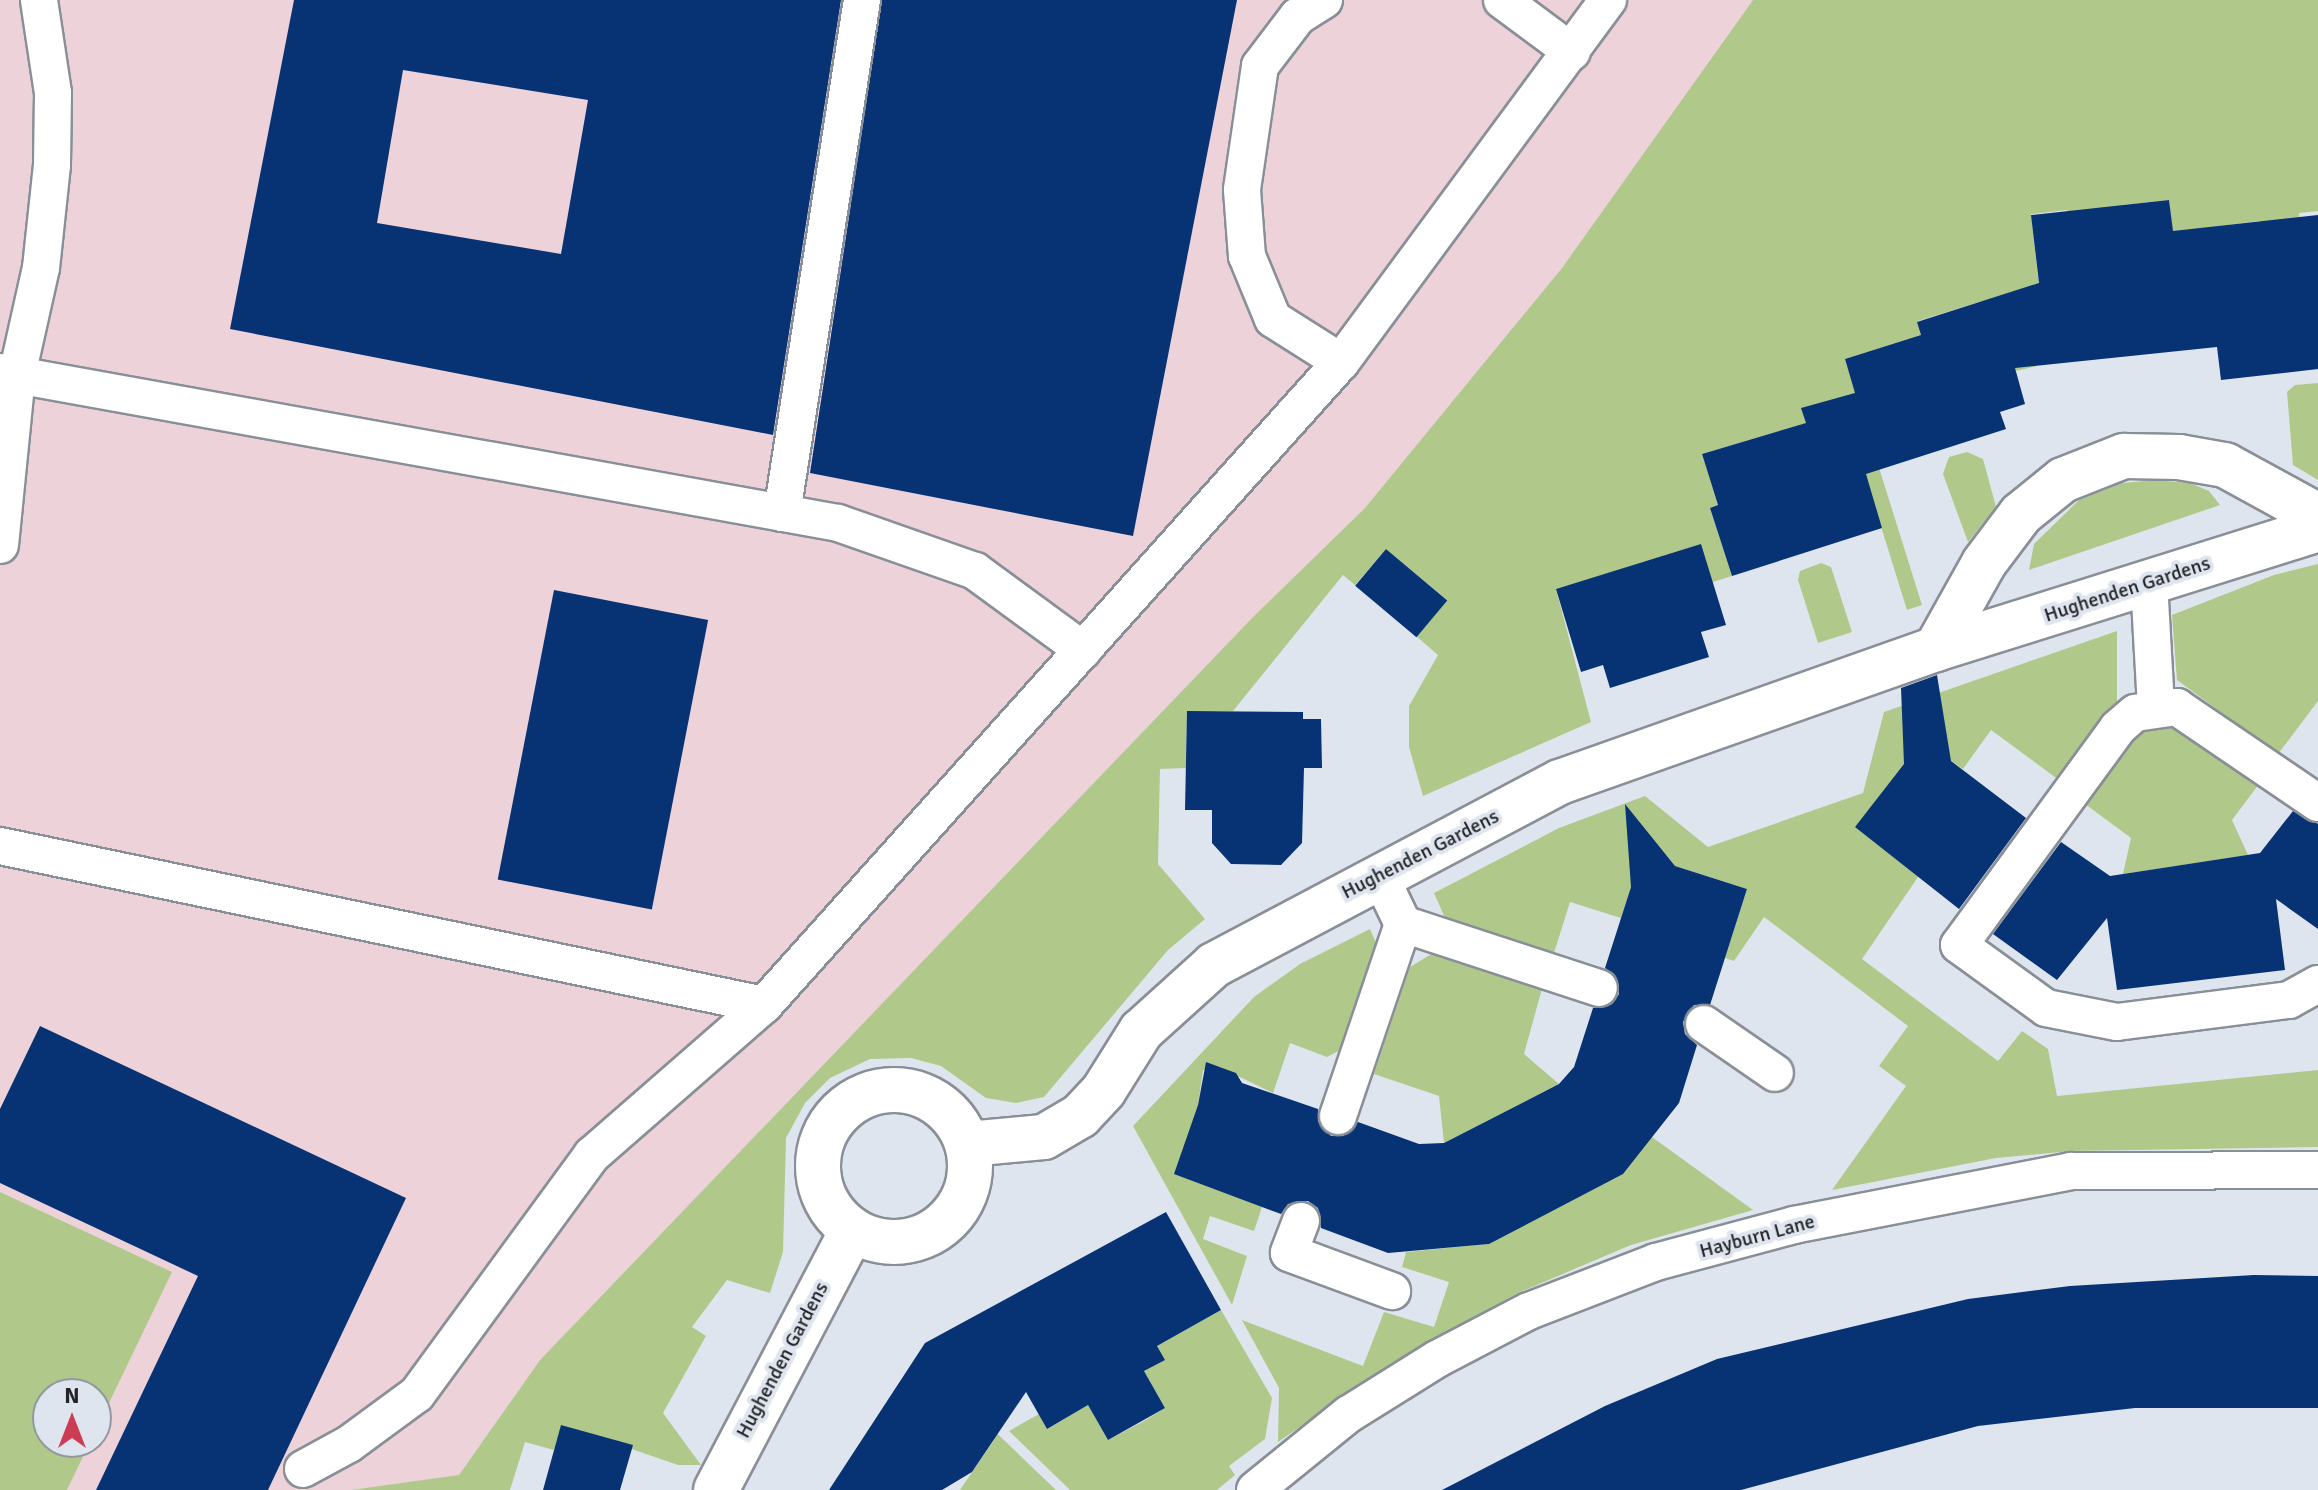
<!DOCTYPE html>
<style>
body{margin:0}
#map{position:relative;width:2318px;height:1490px;overflow:hidden;background:#dfe5ee;font-family:Signika,sans-serif}
div>[style]{position:absolute}
.medical>*{inset:0;background:#edd3d9}
.green>*{inset:0;background:#b0c98b}
.building>*{inset:0;background:#073375;transform-origin:0 0}
.roads{filter:drop-shadow(2px 0 #898f97) drop-shadow(-2px 0 #898f97) drop-shadow(0 2px #898f97) drop-shadow(0 -2px #898f97)}
.service>*{height:36px;margin:-18px;padding:0 18px;transform-origin:18px;border-radius:18px;background:#fff}
.minor>*{height:44px;margin:-22px;padding:0 22px;transform-origin:22px;border-radius:22px;background:#fff}
.minor>.ring{margin:-22px;padding:0;box-sizing:content-box;background:none;border:44px solid #fff;border-radius:50%}
span{translate:-50% -50%;white-space:nowrap;text-align:center;line-height:1.15;-webkit-text-stroke:8px #dfe5ee;paint-order:stroke}
.street-label{font-size:20px;color:#222428}
.north{position:absolute;left:32px;top:1378px;width:80px;height:80px;box-sizing:border-box;background:#dfe5ee;border:2px solid #93989f;border-radius:50%;rotate:0deg;font-size:22px;font-weight:700;line-height:32px;text-align:center;color:#222428}
.north::after{content:'';display:block;margin:auto;width:28px;height:36px;background:#cc3c55;clip-path:polygon(50% 0,100% 100%,50% 72%,0 100%)}
</style>
<div id="map">
<div class="medical">
<i style="clip-path:polygon(evenodd,0 0,1753px 0,1562px 268px,1365px 508px,1253px 617px,540px 1360px,448px 1490px,0 1490px,0 0,48px 1394px,96px 1394px,96px 1442px,48px 1442px,48px 1394px)"></i>
</div>
<div class="green">
<i style="clip-path:polygon(1753px 0,2318px 0,2318px 211px,2299px 213px,2302px 245px,2259px 221px,2204px 228px,2178px 279px,2169px 200px,2123px 205px,2125px 231px,2070px 237px,2067px 210px,2031px 214px,2040px 295px,2029px 296px,2037px 366px,2016px 371px,1982px 301px,1918px 321px,1921px 335px,1845px 359px,1922px 605px,1907px 610px,1860px 459px,1802px 408px,1806px 423px,1702px 454px,1718px 505px,1710px 508px,1732px 576px,1713px 582px,1628px 568px,1556px 589px,1591px 722px,1423px 796px,1409px 747px,1409px 706px,1438px 655px,1416px 636px,1447px 600px,1386px 549px,1355px 585px,1343px 575px,1233px 711px,1187px 712px,1186px 768px,1160px 769px,1158px 864px,1205px 919px,1168px 950px,1044px 1097px,1016px 1103px,986px 1098px,941px 1066px,911px 1058px,870px 1059px,830px 1078px,805px 1103px,786px 1138px,783px 1252px,770px 1293px,727px 1280px,692px 1327px,706px 1336px,663px 1413px,701px 1465px,678px 1465px,562px 1425px,554px 1450px,525px 1442px,510px 1490px,351px 1490px,459px 1475px,540px 1360px,1254px 616px,1365px 508px,1562px 268px)"></i>
<i style="clip-path:polygon(2318px 383px,2318px 480px,2293px 465px,2287px 392px,2295px 385px)"></i>
<i style="clip-path:polygon(1967px 452px,1983px 459px,1996px 507px,1968px 542px,1943px 474px,1949px 457px)"></i>
<i style="clip-path:polygon(2156px 480px,2190px 483px,2209px 491px,2220px 505px,2029px 570px,2034px 544px,2079px 500px,2122px 483px)"></i>
<i style="clip-path:polygon(1821px 563px,1831px 567px,1852px 632px,1818px 643px,1798px 580px,1800px 571px)"></i>
<i style="clip-path:polygon(2318px 564px,2318px 701px,2278px 754px,2177px 680px,2172px 615px,2274px 575px)"></i>
<i style="clip-path:polygon(2117px 631px,2117px 708px,2059px 780px,1991px 730px,1963px 769px,1951px 761px,1918px 877px,1862px 959px,1998px 1061px,2022px 1031px,2048px 1049px,2057px 1096px,2318px 1070px,2318px 1147px,2071px 1151px,1996px 1158px,1832px 1190px,1906px 1086px,1879px 1066px,1908px 1026px,1764px 917px,1734px 961px,1725px 958px,1747px 889px,1675px 866px,1666px 855px,1631px 887px,1621px 918px,1570px 902px,1554px 953px,1445px 918px,1434px 893px,1559px 828px,1645px 796px,1708px 847px,1863px 793px,1884px 712px)"></i>
<i style="clip-path:polygon(2181px 721px,2262px 780px,2232px 820px,2248px 855px,2123px 874px,2131px 838px,2085px 804px,2142px 725px)"></i>
<i style="clip-path:polygon(1370px 929px,1380px 952px,1346px 1047px,1327px 1057px,1290px 1043px,1273px 1093px,1217px 1066px,1203px 1070px,1198px 1105px,1262px 1207px,1254px 1231px,1210px 1216px,1203px 1239px,1247px 1256px,1232px 1305px,1133px 1126px,1254px 997px,1300px 964px)"></i>
<i style="clip-path:polygon(1438px 950px,1543px 985px,1524px 1054px,1559px 1084px,1444px 1143px,1439px 1096px,1374px 1074px,1410px 967px)"></i>
<i style="clip-path:polygon(1652px 1137px,1753px 1210px,1631px 1245px,1518px 1293px,1392px 1363px,1278px 1442px,1279px 1388px,1242px 1320px,1363px 1366px,1384px 1312px,1434px 1327px,1449px 1282px,1402px 1267px,1406px 1252px,1489px 1244px)"></i>
<i style="clip-path:polygon(0 1192px,172px 1272px,96px 1430px,96px 1394px,48px 1394px,48px 1442px,90px 1442px,67px 1490px,0 1490px)"></i>
<i style="clip-path:polygon(1221px 1310px,1272px 1398px,1265px 1439px,1229px 1466px,1235px 1475px,1217px 1490px,1070px 1490px,1009px 1431px,1039px 1414px,1047px 1429px,1088px 1405px,1108px 1440px,1144px 1421px,1165px 1408px,1144px 1371px,1164px 1360px,1157px 1346px)"></i>
<i style="clip-path:polygon(983px 1420px,1056px 1490px,960px 1490px,994px 1440px,968px 1422px)"></i>
</div>
<div class="building">
<i style="clip-path:polygon(evenodd,294px 0,841px 0,773px 435px,230px 329px,294px 0,403px 70px,588px 100px,561px 254px,377px 223px,403px 70px)"></i>
<i style="clip-path:polygon(882px 0,1237px 0,1133px 536px,810px 473px)"></i>
<i style="clip-path:polygon(2169px 200px,2173px 231px,2318px 215px,2318px 369px,2221px 380px,2217px 347px,2015px 368px,2025px 404px,2000px 412px,2006px 429px,1866px 474px,1882px 528px,1732px 576px,1710px 508px,1718px 505px,1702px 454px,1806px 423px,1801px 408px,1855px 393px,1845px 359px,1921px 335px,1917px 322px,2039px 283px,2031px 215px)"></i>
<i style="clip-path:polygon(1701px 544px,1726px 625px,1701px 632px,1709px 657px,1610px 688px,1603px 665px,1581px 672px,1556px 589px)"></i>
<i style="left:1386px;top:549px;width:80px;height:48px;rotate:40deg"></i>
<i style="left:554px;top:590px;width:157px;height:295px;rotate:11deg"></i>
<i style="clip-path:polygon(1937px 675px,1951px 761px,2026px 818px,1959px 909px,1855px 827px,1904px 764px,1901px 688px)"></i>
<i style="clip-path:polygon(1187px 711px,1303px 712px,1303px 719px,1321px 719px,1322px 768px,1304px 768px,1302px 843px,1281px 865px,1231px 864px,1212px 843px,1212px 810px,1185px 810px)"></i>
<i style="clip-path:polygon(1625px 804px,1675px 866px,1747px 889px,1710px 1005px,1694px 1005px,1683px 1022px,1685px 1034px,1697px 1045px,1679px 1103px,1623px 1174px,1489px 1244px,1388px 1253px,1321px 1228px,1318px 1208px,1308px 1201px,1288px 1204px,1281px 1214px,1174px 1174px,1198px 1105px,1206px 1062px,1236px 1073px,1242px 1083px,1318px 1109px,1318px 1121px,1331px 1136px,1343px 1136px,1358px 1122px,1419px 1144px,1444px 1143px,1559px 1084px,1574px 1067px,1593px 1008px,1612px 1004px,1619px 994px,1615px 975px,1605px 968px,1631px 887px)"></i>
<i style="clip-path:polygon(2293px 811px,2318px 824px,2318px 929px,2276px 899px,2285px 970px,2117px 990px,2107px 918px,2057px 980px,1993px 934px,2061px 842px,2110px 876px,2260px 853px)"></i>
<i style="clip-path:polygon(40px 1026px,406px 1198px,268px 1490px,96px 1490px,198px 1276px,0 1183px,0 1109px)"></i>
<i style="clip-path:polygon(1166px 1212px,1221px 1310px,1157px 1346px,1165px 1360px,1144px 1371px,1165px 1408px,1108px 1440px,1088px 1405px,1047px 1429px,1026px 1392px,972px 1472px,942px 1490px,829px 1490px,925px 1343px)"></i>
<i style="clip-path:polygon(2254px 1275px,2318px 1276px,2318px 1408px,2135px 1408px,1978px 1426px,1741px 1490px,1442px 1490px,1605px 1406px,1717px 1359px,1968px 1299px,2070px 1286px)"></i>
<i style="clip-path:polygon(561px 1425px,633px 1445px,620px 1490px,543px 1490px)"></i>
</div>
<div class="roads">
<div class="service">
<i style="left:1324px;top:0;width:31px;rotate:148deg"></i>
<i style="left:1298px;top:16px;width:63px;rotate:127.2deg"></i>
<i style="left:1260px;top:66px;width:125px;rotate:98.3deg"></i>
<i style="left:1242px;top:190px;width:66px;rotate:85.7deg"></i>
<i style="left:1247px;top:256px;width:68px;rotate:67.6deg"></i>
<i style="left:1273px;top:319px;width:80px;rotate:32.3deg"></i>
<i style="left:1502px;top:0;width:87px;rotate:36.6deg"></i>
<i style="left:0;top:372px;width:851px;rotate:10.21deg"></i>
<i style="left:838px;top:523px;width:145px;rotate:19.3deg"></i>
<i style="left:975px;top:571px;width:134px;rotate:36.2deg"></i>
<i style="left:782px;top:513px;width:519px;rotate:-81.14deg"></i>
<i style="left:0;top:545px;width:171px;rotate:-84.3deg"></i>
<i style="left:17px;top:375px;width:110px;rotate:-77.4deg"></i>
<i style="left:41px;top:268px;width:104px;rotate:-83.9deg"></i>
<i style="left:52px;top:165px;width:72px;rotate:-89.2deg"></i>
<i style="left:53px;top:93px;width:94px;rotate:-98.6deg"></i>
<i style="left:2149px;top:582px;width:125px;rotate:86.8deg"></i>
<i style="left:2318px;top:803px;width:171px;rotate:-145.8deg"></i>
<i style="left:2177px;top:707px;width:42px;rotate:171.9deg"></i>
<i style="left:2135px;top:713px;width:23px;rotate:139deg"></i>
<i style="left:2118px;top:728px;width:269px;rotate:126.2deg"></i>
<i style="left:1959px;top:945px;width:107px;rotate:35.9deg"></i>
<i style="left:2046px;top:1008px;width:72px;rotate:11.2deg"></i>
<i style="left:2117px;top:1022px;width:173px;rotate:-7.3deg"></i>
<i style="left:2289px;top:1000px;width:33px;rotate:-29deg"></i>
<i style="left:0;top:846px;width:780px;rotate:11.76deg"></i>
<i style="left:764px;top:1005px;width:864px;rotate:-48.1deg"></i>
<i style="left:1341px;top:362px;width:450px;rotate:-53.6deg"></i>
<i style="left:1379px;top:874px;width:55px;rotate:64.4deg"></i>
<i style="left:1403px;top:924px;width:206px;rotate:18.1deg"></i>
<i style="left:1704px;top:1024px;width:86px;rotate:34.6deg"></i>
<i style="left:1338px;top:1116px;width:203px;rotate:-71.3deg"></i>
<i style="left:1301px;top:1221px;width:34px;rotate:111deg"></i>
<i style="left:1289px;top:1253px;width:110px;rotate:20.3deg"></i>
<i style="left:303px;top:1469px;width:52px;rotate:-28.5deg"></i>
<i style="left:349px;top:1444px;width:84px;rotate:-36.3deg"></i>
<i style="left:417px;top:1394px;width:296px;rotate:-53.8deg"></i>
<i style="left:592px;top:1155px;width:228px;rotate:-41.1deg"></i>
<i style="left:1255px;top:1490px;width:121px;rotate:-39deg"></i>
<i style="left:1349px;top:1414px;width:104px;rotate:-32deg"></i>
<i style="left:1437px;top:1359px;width:104px;rotate:-27.6deg"></i>
<i style="left:1529px;top:1311px;width:136px;rotate:-21.1deg"></i>
<i style="left:1656px;top:1262px;width:143px;rotate:-15deg"></i>
<i style="left:1794px;top:1225px;width:282px;rotate:-11deg"></i>
<i style="left:2071px;top:1171px;width:247px;rotate:-0.2deg"></i>
</div>
<div class="minor">
<i style="left:1936px;top:649px;width:98px;rotate:-60.8deg"></i>
<i style="left:1984px;top:563px;width:61px;rotate:-52.9deg"></i>
<i style="left:2021px;top:514px;width:54px;rotate:-39deg"></i>
<i style="left:2063px;top:480px;width:66px;rotate:-21.5deg"></i>
<i style="left:2124px;top:456px;width:55px;rotate:1deg"></i>
<i style="left:2179px;top:457px;width:47px;rotate:9.9deg"></i>
<i style="left:2225px;top:465px;width:106px;rotate:28.7deg"></i>
<i class="ring" style="left:818px;top:1090px;width:108px;height:108px"></i>
<i style="left:968px;top:1144px;width:76px;rotate:-5.3deg"></i>
<i style="left:1044px;top:1137px;width:42px;rotate:-30.3deg"></i>
<i style="left:1080px;top:1116px;width:35px;rotate:-47deg"></i>
<i style="left:1104px;top:1090px;width:70px;rotate:-57.9deg"></i>
<i style="left:1141px;top:1031px;width:98px;rotate:-42.1deg"></i>
<i style="left:1214px;top:965px;width:391px;rotate:-27.9deg"></i>
<i style="left:1560px;top:782px;width:399px;rotate:-19.5deg"></i>
<i style="left:1936px;top:649px;width:400px;rotate:-17.4deg"></i>
<i style="left:716px;top:1490px;width:293px;rotate:-62.3deg"></i>
</div>
</div>
<div class="street-label">
<span style="left:2127px;top:589px;rotate:-18deg">Hughenden Gardens</span>
<span style="left:1420px;top:854px;rotate:-27deg">Hughenden Gardens</span>
<span style="left:1757px;top:1236px;rotate:-15deg">Hayburn Lane</span>
<span style="left:782px;top:1360px;rotate:-62deg">Hughenden Gardens</span>
</div>
<div class="north">N</div>
</div>
